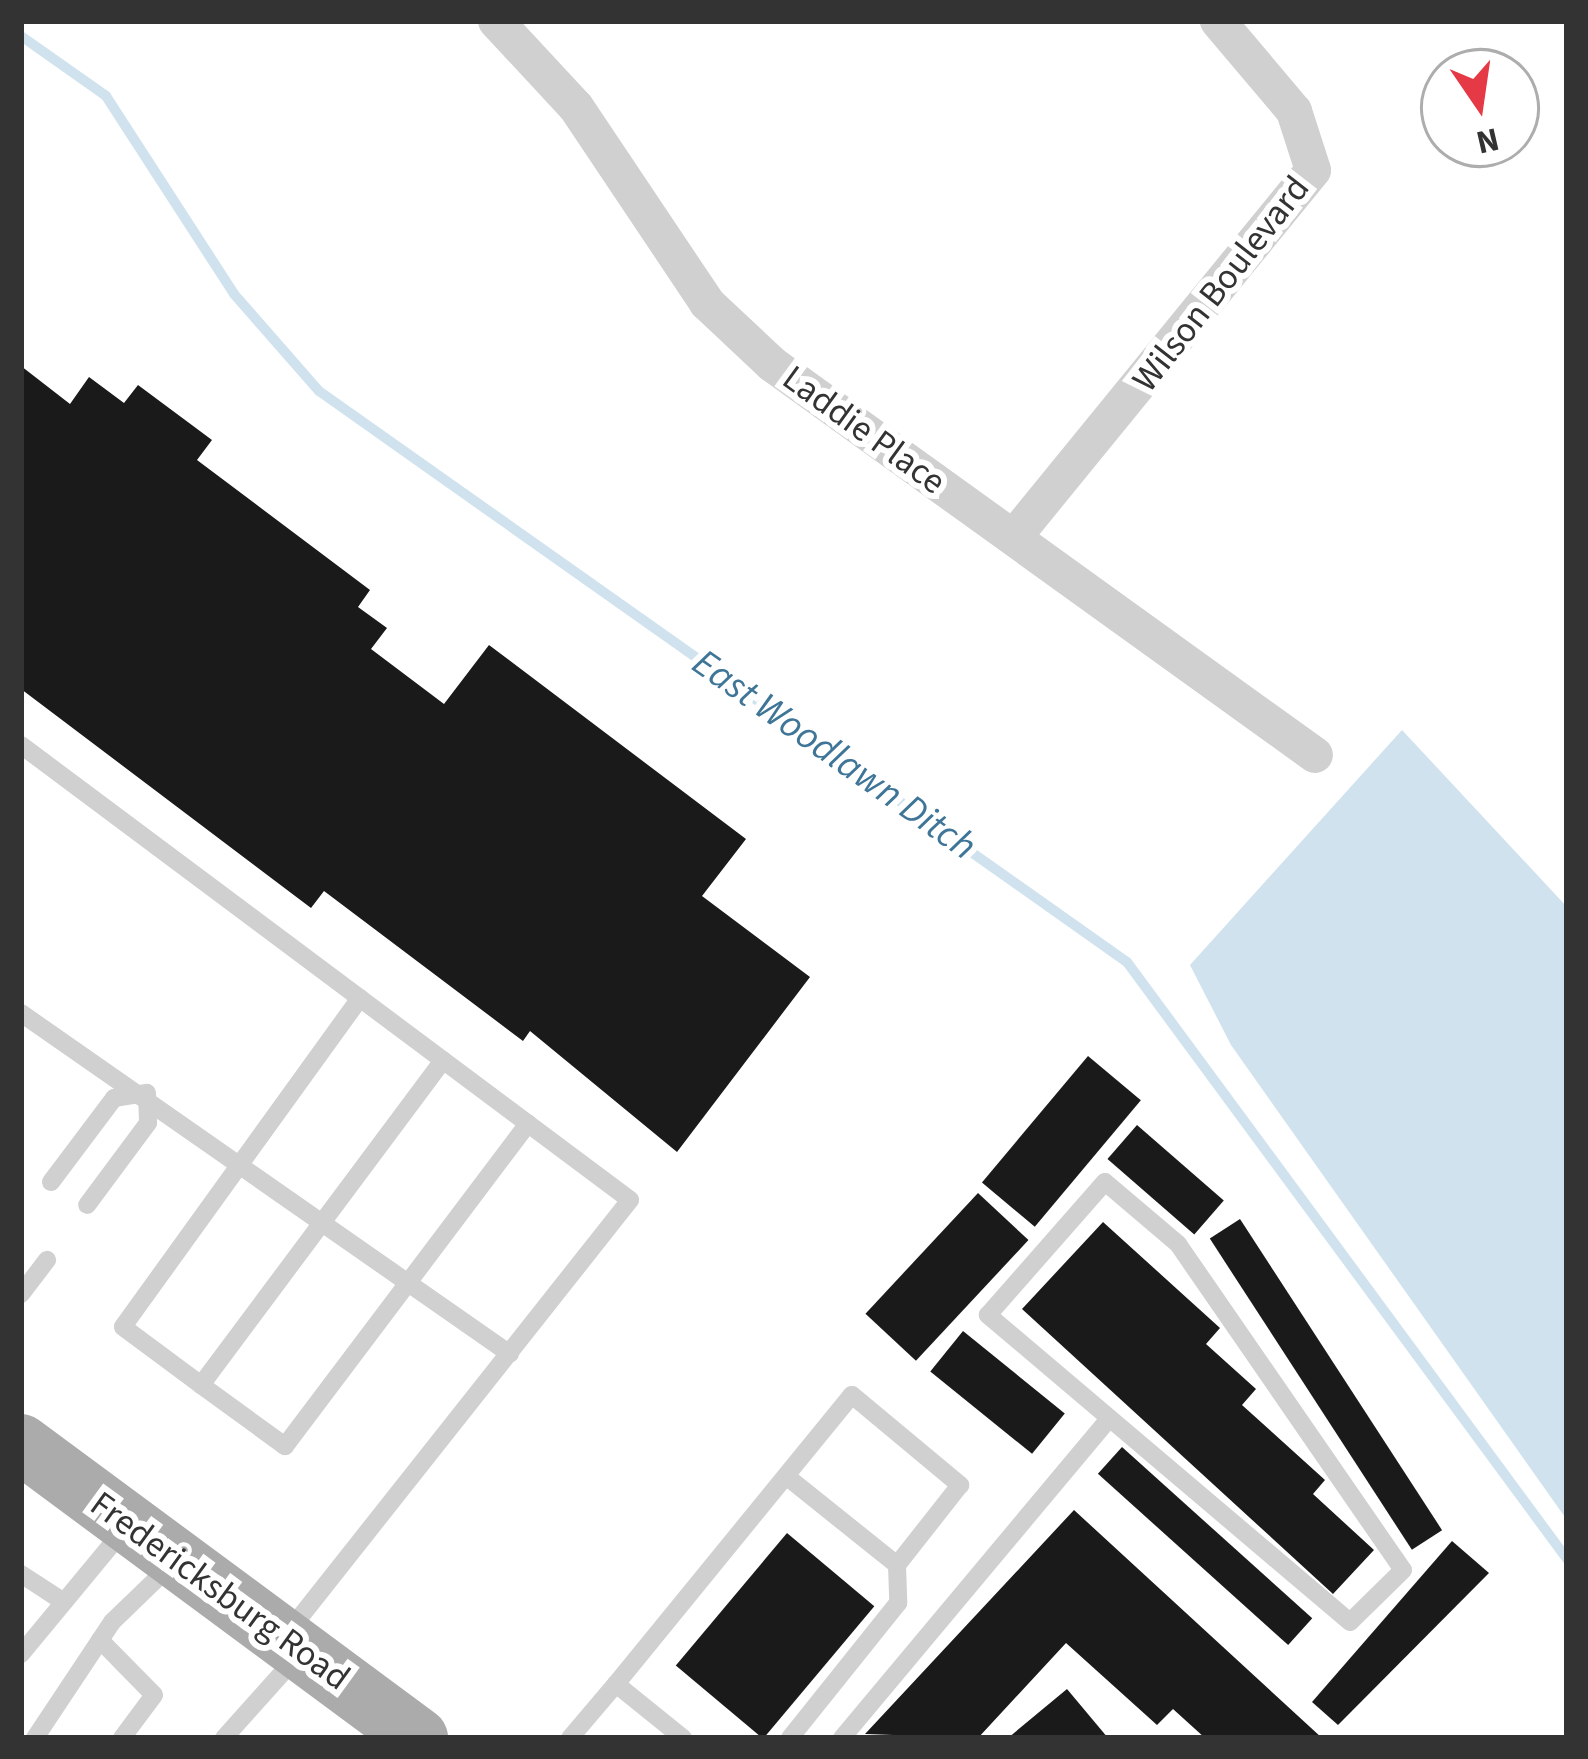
<!DOCTYPE html>
<style>
body{margin:0}
#map{position:relative;width:1588px;height:1759px;overflow:hidden;background:#fff;font-family:"Source Sans 3",sans-serif}
div>[style]{position:absolute}
.water>*{inset:0;background:#cfe2ee}
.stream>*{height:10px;margin:-5px;padding:0 5px;transform-origin:5px;border-radius:5px;background:#cfe2ee}
.building>*{inset:0;background:#1a1a1a;transform-origin:0 0}
.lane>*{height:18px;margin:-9px;padding:0 9px;transform-origin:9px;border-radius:9px;background:#d0d0d0}
.street>*{height:36px;margin:-18px;padding:0 18px;transform-origin:18px;border-radius:18px;background:#d0d0d0}
.primary>*{height:60px;margin:-30px;padding:0 30px;transform-origin:30px;border-radius:30px;background:#ababab}
span{translate:-50% -50%;white-space:nowrap;text-align:center;line-height:1.15;-webkit-text-stroke:12px #fff;paint-order:stroke}
.street-label{font-size:36px;color:#333}
.water-label{font-size:39px;color:#3f7597;font-style:italic}
.frame{position:absolute;inset:0;border:24px solid #333;pointer-events:none}
.north{position:absolute;left:1420px;top:48px;width:120px;height:120px;box-sizing:border-box;background:#fff;border:3px solid #adadad;border-radius:50%;rotate:167deg;font-size:33px;font-weight:700;line-height:48px;text-align:center;color:#333}
.north::after{content:'';display:block;margin:auto;width:42px;height:54px;background:#e63946;clip-path:polygon(50% 0,100% 100%,50% 72%,0 100%)}
</style>
<div id="map">
<div class="water">
<i style="clip-path:polygon(1402px 730px,1567px 907px,1567px 1520px,1231px 1045px,1190px 965px)"></i>
</div>
<div class="stream">
<i style="left:21px;top:36px;width:104px;rotate:35.2deg"></i>
<i style="left:106px;top:96px;width:236px;rotate:57.1deg"></i>
<i style="left:234px;top:294px;width:129px;rotate:48.8deg"></i>
<i style="left:319px;top:391px;width:989px;rotate:35.25deg"></i>
<i style="left:1127px;top:962px;width:742px;rotate:53.61deg"></i>
</div>
<div class="building">
<i style="clip-path:polygon(21px 366px,70px 404px,89px 377px,124px 403px,138px 385px,212px 440px,197px 460px,370px 590px,358px 607px,387px 628px,371px 649px,444px 704px,489px 645px,746px 839px,702px 896px,810px 977px,677px 1152px,530px 1031px,523px 1041px,324px 891px,311px 908px,21px 689px)"></i>
<i style="left:1088px;top:1056px;width:69px;height:165px;rotate:40deg"></i>
<i style="left:1137px;top:1125px;width:115px;height:45px;rotate:41deg"></i>
<i style="left:978px;top:1193px;width:69px;height:165px;rotate:43deg"></i>
<i style="left:1240px;top:1219px;width:371px;height:36px;rotate:57deg"></i>
<i style="clip-path:polygon(1103px 1222px,1220px 1328px,1206px 1344px,1256px 1389px,1242px 1405px,1325px 1480px,1313px 1494px,1374px 1550px,1333px 1594px,1022px 1309px)"></i>
<i style="left:963px;top:1331px;width:131px;height:52px;rotate:39deg"></i>
<i style="left:1122px;top:1447px;width:256px;height:36px;rotate:42deg"></i>
<i style="clip-path:polygon(1074px 1510px,1322px 1738px,1205px 1738px,1173px 1709px,1157px 1725px,1066px 1643px,978px 1738px,865px 1734px)"></i>
<i style="left:787px;top:1533px;width:114px;height:173px;rotate:40deg"></i>
<i style="clip-path:polygon(1452px 1541px,1489px 1573px,1338px 1725px,1312px 1702px)"></i>
<i style="clip-path:polygon(1067px 1689px,1108px 1738px,1008px 1738px)"></i>
</div>
<div class="lane">
<i style="left:21px;top:745px;width:760px;rotate:36.76deg"></i>
<i style="left:630px;top:1200px;width:550px;rotate:128.35deg"></i>
<i style="left:360px;top:998px;width:405px;rotate:125.8deg"></i>
<i style="left:123px;top:1327px;width:97px;rotate:36.6deg"></i>
<i style="left:201px;top:1385px;width:104px;rotate:36deg"></i>
<i style="left:285px;top:1446px;width:404px;rotate:-53deg"></i>
<i style="left:21px;top:1013px;width:596px;rotate:34.89deg"></i>
<i style="left:51px;top:1182px;width:105px;rotate:-53.1deg"></i>
<i style="left:114px;top:1098px;width:33px;rotate:-9deg"></i>
<i style="left:147px;top:1093px;width:30px;rotate:88deg"></i>
<i style="left:148px;top:1123px;width:102px;rotate:126.6deg"></i>
<i style="left:1105px;top:1182px;width:96px;rotate:40.3deg"></i>
<i style="left:1178px;top:1244px;width:396px;rotate:55.4deg"></i>
<i style="left:1403px;top:1570px;width:74px;rotate:135.5deg"></i>
<i style="left:1350px;top:1622px;width:475px;rotate:-139.7deg"></i>
<i style="left:988px;top:1315px;width:177px;rotate:-48.7deg"></i>
<i style="left:21px;top:1294px;width:43px;rotate:-52.6deg"></i>
<i style="left:201px;top:1385px;width:405px;rotate:-53.3deg"></i>
<i style="left:786px;top:1476px;width:142px;rotate:38.7deg"></i>
<i style="left:21px;top:1574px;width:51px;rotate:33.1deg"></i>
<i style="left:100px;top:1640px;width:77px;rotate:45.5deg"></i>
<i style="left:154px;top:1695px;width:54px;rotate:126.7deg"></i>
<i style="left:21px;top:1654px;width:158px;rotate:-50.4deg"></i>
<i style="left:616px;top:1684px;width:373px;rotate:-50.8deg"></i>
<i style="left:852px;top:1395px;width:141px;rotate:39.8deg"></i>
<i style="left:960px;top:1485px;width:102px;rotate:128.2deg"></i>
<i style="left:897px;top:1565px;width:38px;rotate:88deg"></i>
<i style="left:898px;top:1603px;width:173px;rotate:128.7deg"></i>
<i style="left:35px;top:1738px;width:139px;rotate:-56.4deg"></i>
<i style="left:112px;top:1622px;width:79px;rotate:-44deg"></i>
<i style="left:224px;top:1738px;width:106px;rotate:-48.1deg"></i>
<i style="left:570px;top:1738px;width:71px;rotate:-49.6deg"></i>
<i style="left:616px;top:1684px;width:86px;rotate:38.9deg"></i>
<i style="left:842px;top:1738px;width:413px;rotate:-50.1deg"></i>
</div>
<div class="street">
<i style="left:496px;top:21px;width:117px;rotate:47.1deg"></i>
<i style="left:576px;top:107px;width:236px;rotate:56.2deg"></i>
<i style="left:707px;top:303px;width:89px;rotate:43.2deg"></i>
<i style="left:772px;top:364px;width:669px;rotate:35.76deg"></i>
<i style="left:1014px;top:537px;width:473px;rotate:-50.8deg"></i>
<i style="left:1313px;top:170px;width:62px;rotate:-107.9deg"></i>
<i style="left:1294px;top:111px;width:118px;rotate:-130.2deg"></i>
</div>
<div class="primary">
<i style="left:21px;top:1444px;width:494px;rotate:36.5deg"></i>
</div>
<div class="street-label">
<span style="left:1221px;top:284px;rotate:-52deg">Wilson Boulevard</span>
<span style="left:864px;top:430px;rotate:36deg">Laddie Place</span>
<span style="left:220px;top:1591px;rotate:36deg">Fredericksburg Road</span>
</div>
<div class="water-label">
<span style="left:834px;top:755px;rotate:35deg">East Woodlawn Ditch</span>
</div>
<div class="frame"></div>
<div class="north">N</div>
</div>
